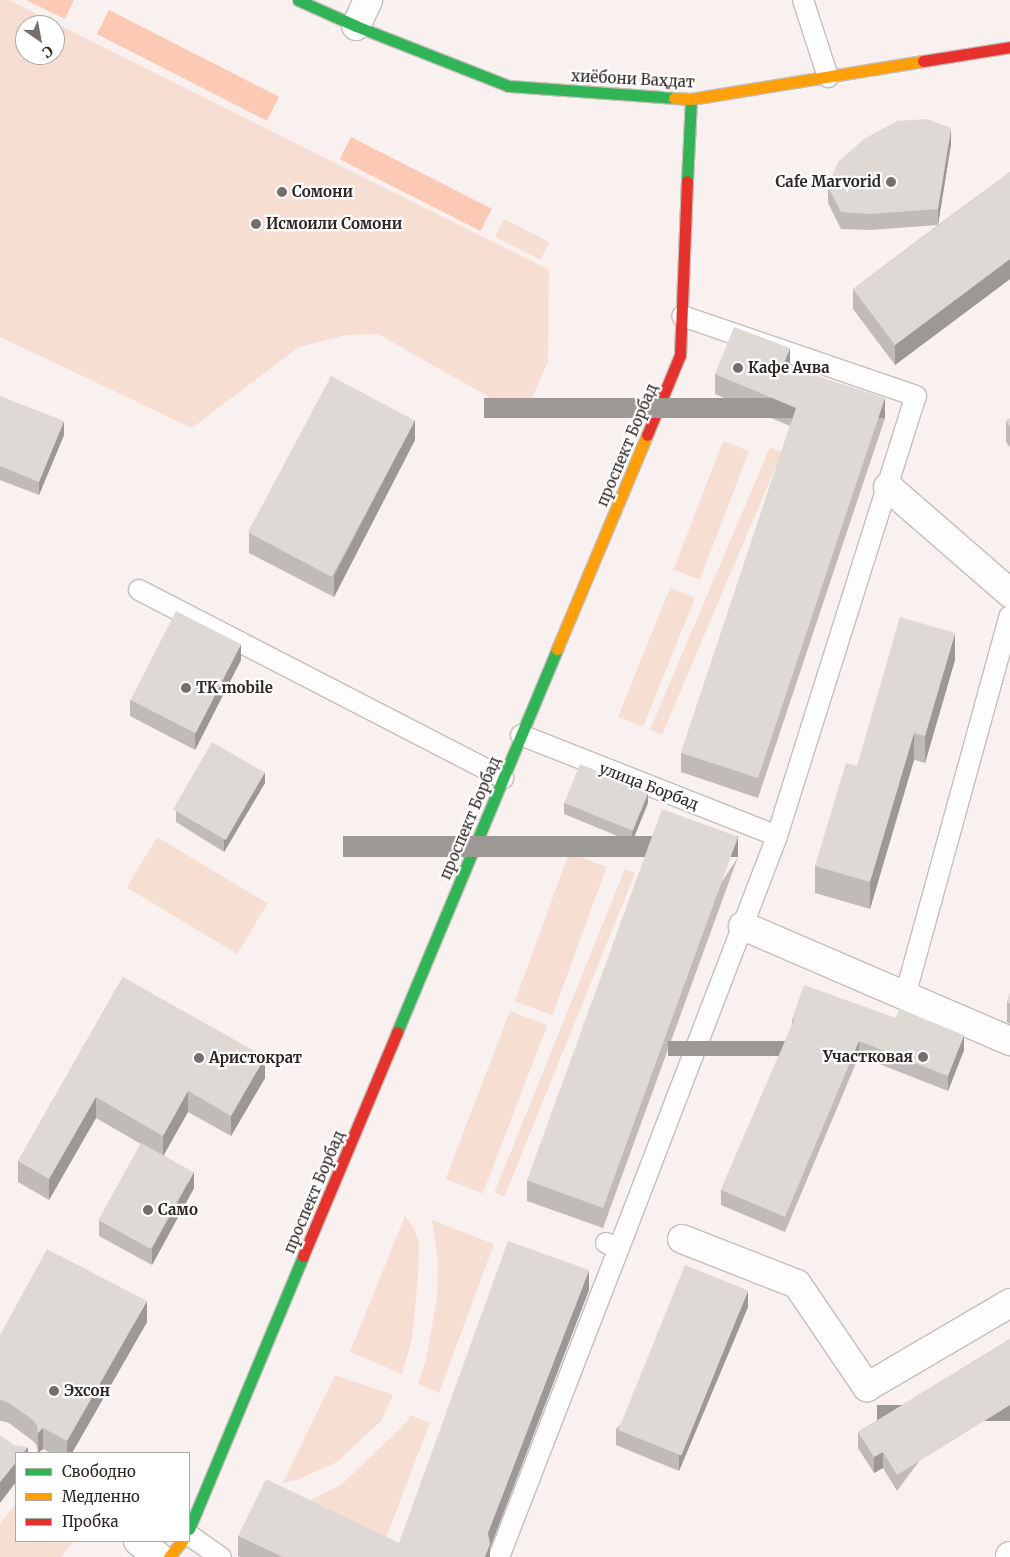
<!DOCTYPE html>
<meta charset="utf-8">
<style>
body{margin:0}
#map{position:relative;width:1010px;height:1557px;overflow:hidden;background:#f8f1ef;font-family:Merriweather,serif}
div>[style]{position:absolute}
.green>*{inset:0;background:#f7ded3;transform-origin:0 0}
.water>*{inset:0;background:#fccab4;transform-origin:0 0}
.roads{filter:drop-shadow(1px 0 #c5bebc) drop-shadow(-1px 0 #c5bebc) drop-shadow(0 1px #c5bebc) drop-shadow(0 -1px #c5bebc)}
.lane>*{height:20px;margin:-10px;padding:0 10px;transform-origin:10px;border-radius:10px;background:#fefdfd}
.street>*{height:28px;margin:-14px;padding:0 14px;transform-origin:14px;border-radius:14px;background:#fefdfd}
.fast>*{height:11px;margin:-5.5px;padding:0 5.5px;transform-origin:5.5px;border-radius:5.5px;background:#30b455}
.slow>*{height:11px;margin:-5.5px;padding:0 5.5px;transform-origin:5.5px;border-radius:5.5px;background:#ff9f0a}
.jam>*{height:11px;margin:-5.5px;padding:0 5.5px;transform-origin:5.5px;border-radius:5.5px;background:#e5322d}
.wall>*{inset:0;background:#c0bbb8}
.shaded-wall>*{inset:0;background:#9c9896;transform-origin:0 0}
.building>*{inset:0;background:#dfd9d6;transform-origin:0 0}
.dots>*{width:14px;height:14px;translate:-50% -50%;box-sizing:border-box;border:2px solid #fff;border-radius:50%}
span{translate:-50% -50%;white-space:nowrap;text-align:center;line-height:1.15;-webkit-text-stroke:4.5px #fff;paint-order:stroke}
.street-label{font-size:15px;color:#2e2724}
.poi-label{font-size:15px;color:#2e2724;font-weight:700}
.right{translate:-100% -50%;text-align:right}
.left{translate:0 -50%;text-align:left}
.legend{position:absolute;left:15px;top:1452px;width:175px;height:90px;box-sizing:border-box;background:#fff;border:1px solid #aba9a7;margin:0;padding:6px 9px;list-style:none;font-size:15px;color:#2e2724}
.legend li{display:flex;align-items:center;gap:10px;height:25px}
.legend b{width:25px;border:1px solid #aba9a7}
.north{position:absolute;left:15px;top:15px;width:50px;height:50px;box-sizing:border-box;background:#fff;border:1px solid #aba9a7;border-radius:50%;rotate:147deg;font-size:14px;font-weight:700;line-height:20px;text-align:center;color:#2e2724}
.north::after{content:'';display:block;margin:auto;width:18px;height:22px;background:#756e6b;clip-path:polygon(50% 0,100% 100%,50% 72%,0 100%)}
</style>
<div id="map">
<div class="green">
<i style="clip-path:polygon(evenodd,0 0,9px 0,549px 270px,548px 362px,524px 417px,378px 334px,346px 335px,299px 347px,192px 428px,0 337px,0 0,25px 25px,55px 25px,55px 55px,25px 55px,25px 25px)"></i>
<i style="left:504px;top:219px;width:51px;height:20px;rotate:27deg"></i>
<i style="left:723px;top:441px;width:28px;height:138px;rotate:21deg"></i>
<i style="left:770px;top:447px;width:13px;height:307px;rotate:23deg"></i>
<i style="left:670px;top:588px;width:27px;height:139px;rotate:22deg"></i>
<i style="left:157px;top:837px;width:129px;height:59px;rotate:31deg"></i>
<i style="left:569px;top:853px;width:40px;height:158px;rotate:20deg"></i>
<i style="left:625px;top:869px;width:11px;height:349px;rotate:22deg"></i>
<i style="left:510px;top:1011px;width:40px;height:180px;rotate:21deg"></i>
<i style="clip-path:polygon(405px 1216px,415px 1230px,419px 1245px,418px 1276px,412px 1339px,402px 1374px,350px 1352px)"></i>
<i style="clip-path:polygon(432px 1220px,494px 1244px,439px 1393px,418px 1384px,426px 1360px,437px 1298px,438px 1261px)"></i>
<i style="clip-path:polygon(335px 1375px,393px 1395px,381px 1421px,337px 1462px,297px 1480px,283px 1483px)"></i>
<i style="clip-path:polygon(410px 1415px,430px 1423px,386px 1538px,299px 1505px,341px 1485px,408px 1421px)"></i>
<i style="clip-path:polygon(16px 1503px,16px 1541px,74px 1541px,61px 1557px,0 1557px,0 1524px)"></i>
</div>
<div class="water">
<i style="clip-path:polygon(26px 0,74px 0,65px 19px)"></i>
<i style="left:109px;top:10px;width:191px;height:27px;rotate:27deg"></i>
<i style="left:351px;top:137px;width:158px;height:25px;rotate:27deg"></i>
</div>
<div class="roads">
<div class="lane">
<i style="left:803px;top:0;width:81px;rotate:72deg"></i>
<i style="left:139px;top:590px;width:410px;rotate:27.3deg"></i>
<i style="left:521px;top:735px;width:275px;rotate:21.5deg"></i>
<i style="left:905px;top:996px;width:394px;rotate:-74.6deg"></i>
<i style="left:606px;top:1243px;width:14px;rotate:21deg"></i>
<i style="left:619px;top:1248px;width:441px;rotate:-69deg"></i>
<i style="left:777px;top:836px;width:461px;rotate:-72.5deg"></i>
<i style="left:916px;top:396px;width:247px;rotate:-161.1deg"></i>
<i style="left:189px;top:1535px;width:39px;rotate:35deg"></i>
<i style="left:499px;top:1557px;width:331px;rotate:-68.8deg"></i>
</div>
<div class="street">
<i style="left:356px;top:26px;width:29px;rotate:-65deg"></i>
<i style="left:888px;top:487px;width:162px;rotate:41deg"></i>
<i style="left:743px;top:926px;width:291px;rotate:23.3deg"></i>
<i style="left:682px;top:1239px;width:123px;rotate:21.4deg"></i>
<i style="left:797px;top:1284px;width:125px;rotate:55.8deg"></i>
<i style="left:867px;top:1387px;width:166px;rotate:-30.4deg"></i>
<i style="left:138px;top:1541px;width:26px;rotate:37deg"></i>
<i style="left:1010px;top:1557px;width:1px;rotate:-90deg"></i>
</div>
<div class="fast">
<i style="left:298px;top:0;width:64px;rotate:24.1deg"></i>
<i style="left:356px;top:26px;width:163px;rotate:21.5deg"></i>
<i style="left:508px;top:86px;width:166px;rotate:4.1deg"></i>
<i style="left:687px;top:181px;width:82px;rotate:-87.2deg"></i>
<i style="left:397px;top:1032px;width:415px;rotate:-67.3deg"></i>
<i style="left:189px;top:1529px;width:296px;rotate:-67.3deg"></i>
</div>
<div class="slow">
<i style="left:674px;top:98px;width:17px;rotate:3deg"></i>
<i style="left:691px;top:99px;width:235px;rotate:-9.3deg"></i>
<i style="left:557px;top:649px;width:232px;rotate:-67.2deg"></i>
<i style="left:169px;top:1557px;width:21px;rotate:-51deg"></i>
</div>
<div class="jam">
<i style="left:923px;top:61px;width:88px;rotate:-9.1deg"></i>
<i style="left:647px;top:435px;width:87px;rotate:-67.6deg"></i>
<i style="left:680px;top:355px;width:174px;rotate:-87.7deg"></i>
<i style="left:303px;top:1256px;width:243px;rotate:-67.2deg"></i>
</div>
</div>
<div class="wall">
<i style="clip-path:polygon(951px 144px,938px 225px,1010px 172px,1010px 279px,895px 365px,853px 309px,853px 289px,938px 225px,870px 230px,841px 229px,828px 203px,828px 187px)"></i>
<i style="clip-path:polygon(790px 367px,885px 418px,758px 798px,681px 772px,681px 753px,790px 426px,715px 394px,715px 374px)"></i>
<i style="clip-path:polygon(0 396px,64px 435px,39px 495px,0 480px)"></i>
<i style="clip-path:polygon(1010px 418px,1010px 447px,1006px 442px,1006px 421px)"></i>
<i style="clip-path:polygon(415px 440px,334px 597px,249px 553px,249px 533px)"></i>
<i style="clip-path:polygon(241px 660px,195px 750px,130px 716px,130px 700px)"></i>
<i style="clip-path:polygon(955px 660px,925px 763px,914px 760px,870px 909px,815px 893px,815px 866px,857px 766px)"></i>
<i style="clip-path:polygon(265px 783px,224px 852px,176px 822px,176px 811px)"></i>
<i style="clip-path:polygon(564px 803px,648px 803px,632px 842px,564px 814px)"></i>
<i style="clip-path:polygon(738px 857px,603px 1228px,527px 1201px,527px 1180px)"></i>
<i style="clip-path:polygon(123px 977px,265px 1078px,231px 1136px,188px 1112px,164px 1155px,194px 1188px,152px 1265px,99px 1236px,99px 1220px,141px 1144px,96px 1118px,49px 1200px,18px 1182px,18px 1161px)"></i>
<i style="clip-path:polygon(1010px 992px,1010px 1024px,1007px 1022px,1007px 1002px)"></i>
<i style="clip-path:polygon(792px 1019px,964px 1050px,948px 1091px,859px 1056px,785px 1232px,721px 1205px,721px 1190px,792px 1025px)"></i>
<i style="clip-path:polygon(589px 1290px,490px 1548px,490px 1557px,241px 1557px,238px 1556px,238px 1536px,399px 1543px)"></i>
<i style="clip-path:polygon(748px 1307px,679px 1471px,616px 1445px,616px 1429px)"></i>
<i style="clip-path:polygon(147px 1322px,72px 1453px,51px 1453px,43px 1449px,38px 1453px,37px 1446px,33px 1441px,9px 1423px,2px 1421px,0 1421px,0 1335px)"></i>
<i style="clip-path:polygon(1010px 1339px,897px 1491px,883px 1468px,874px 1473px,858px 1448px,858px 1432px)"></i>
</div>
<div class="shaded-wall">
<i style="clip-path:polygon(951px 128px,951px 144px,938px 225px,938px 209px)"></i>
<i style="clip-path:polygon(1010px 259px,1010px 279px,895px 365px,895px 345px)"></i>
<i style="clip-path:polygon(790px 348px,790px 367px,783px 365px)"></i>
<i style="left:885px;top:398px;width:20px;height:401px;rotate:90deg"></i>
<i style="clip-path:polygon(415px 420px,415px 440px,334px 597px,334px 576px)"></i>
<i style="clip-path:polygon(64px 421px,64px 435px,39px 495px,39px 482px)"></i>
<i style="clip-path:polygon(955px 633px,955px 660px,925px 763px,925px 736px)"></i>
<i style="clip-path:polygon(241px 644px,241px 660px,195px 750px,195px 733px)"></i>
<i style="clip-path:polygon(914px 733px,914px 760px,870px 909px,870px 882px)"></i>
<i style="clip-path:polygon(265px 772px,265px 783px,224px 852px,224px 840px)"></i>
<i style="clip-path:polygon(648px 792px,648px 803px,632px 842px,632px 830px)"></i>
<i style="left:738px;top:836px;width:21px;height:395px;rotate:90deg"></i>
<i style="clip-path:polygon(964px 1035px,964px 1050px,948px 1091px,948px 1076px)"></i>
<i style="left:859px;top:1041px;width:15px;height:191px;rotate:90deg"></i>
<i style="clip-path:polygon(265px 1057px,265px 1078px,231px 1136px,231px 1116px)"></i>
<i style="clip-path:polygon(188px 1091px,188px 1112px,163px 1156px,163px 1136px)"></i>
<i style="clip-path:polygon(96px 1097px,96px 1118px,49px 1200px,49px 1179px)"></i>
<i style="clip-path:polygon(194px 1172px,194px 1188px,152px 1265px,152px 1249px)"></i>
<i style="clip-path:polygon(589px 1270px,589px 1290px,490px 1548px,490px 1557px,485px 1557px,488px 1533px)"></i>
<i style="clip-path:polygon(748px 1291px,748px 1307px,679px 1471px,679px 1455px)"></i>
<i style="clip-path:polygon(147px 1301px,147px 1322px,72px 1453px,67px 1453px,67px 1441px)"></i>
<i style="left:1010px;top:1405px;width:16px;height:133px;rotate:90deg"></i>
<i style="clip-path:polygon(43px 1428px,43px 1449px,38px 1453px,38px 1433px)"></i>
<i style="clip-path:polygon(28px 1447px,28px 1453px,23px 1453px)"></i>
<i style="clip-path:polygon(883px 1452px,883px 1468px,874px 1473px,874px 1457px)"></i>
<i style="clip-path:polygon(16px 1462px,16px 1482px,0 1503px,0 1482px)"></i>
</div>
<div class="building">
<i style="clip-path:polygon(927px 119px,951px 128px,938px 209px,870px 214px,841px 212px,828px 187px,838px 162px,864px 139px,897px 121px)"></i>
<i style="clip-path:polygon(1010px 172px,1010px 259px,895px 345px,853px 289px)"></i>
<i style="clip-path:polygon(734px 327px,790px 348px,783px 365px,885px 398px,758px 778px,681px 753px,796px 408px,715px 374px)"></i>
<i style="left:331px;top:376px;width:95px;height:177px;rotate:28deg"></i>
<i style="clip-path:polygon(0 396px,64px 421px,39px 482px,0 466px)"></i>
<i style="clip-path:polygon(1010px 418px,1010px 427px,1006px 421px)"></i>
<i style="left:176px;top:611px;width:73px;height:100px;rotate:27deg"></i>
<i style="clip-path:polygon(900px 617px,955px 633px,925px 736px,914px 733px,870px 882px,815px 866px,846px 763px,857px 766px)"></i>
<i style="left:212px;top:742px;width:61px;height:78px;rotate:30deg"></i>
<i style="left:580px;top:764px;width:74px;height:42px;rotate:22deg"></i>
<i style="left:662px;top:809px;width:81px;height:395px;rotate:20deg"></i>
<i style="clip-path:polygon(123px 977px,265px 1057px,231px 1116px,188px 1091px,163px 1136px,96px 1097px,49px 1179px,18px 1161px)"></i>
<i style="clip-path:polygon(804px 985px,896px 1018px,899px 1009px,964px 1035px,948px 1076px,859px 1041px,785px 1217px,721px 1190px,794px 1020px,792px 1019px)"></i>
<i style="clip-path:polygon(1010px 992px,1010px 1004px,1007px 1002px)"></i>
<i style="left:141px;top:1143px;width:60px;height:88px;rotate:29deg"></i>
<i style="clip-path:polygon(508px 1241px,589px 1270px,488px 1533px,490px 1544px,485px 1557px,283px 1557px,238px 1536px,266px 1479px,399px 1543px)"></i>
<i style="clip-path:polygon(47px 1249px,147px 1301px,67px 1441px,43px 1428px,38px 1433px,37px 1426px,33px 1420px,9px 1403px,2px 1400px,0 1400px,0 1335px)"></i>
<i style="left:685px;top:1265px;width:68px;height:178px;rotate:22deg"></i>
<i style="clip-path:polygon(1010px 1339px,1010px 1405px,897px 1475px,883px 1452px,874px 1457px,858px 1432px)"></i>
<i style="clip-path:polygon(0 1435px,14px 1445px,28px 1447px,23px 1453px,16px 1453px,16px 1462px,0 1482px)"></i>
</div>
<div class="dots">
<i style="left:891px;top:182px;background:#756e6b"></i>
<i style="left:282px;top:192px;background:#756e6b"></i>
<i style="left:256px;top:224px;background:#756e6b"></i>
<i style="left:738px;top:368px;background:#756e6b"></i>
<i style="left:186px;top:688px;background:#756e6b"></i>
<i style="left:923px;top:1057px;background:#756e6b"></i>
<i style="left:199px;top:1058px;background:#756e6b"></i>
<i style="left:148px;top:1210px;background:#756e6b"></i>
<i style="left:54px;top:1391px;background:#756e6b"></i>
</div>
<div class="street-label">
<span style="left:633px;top:79px;rotate:3deg">хиёбони Ваҳдат</span>
<span style="left:627px;top:445px;rotate:-67deg">проспект Борбад</span>
<span style="left:649px;top:786px;rotate:21deg">улица Борбад</span>
<span style="left:470px;top:818px;rotate:-67deg">проспект Борбад</span>
<span style="left:314px;top:1192px;rotate:-67deg">проспект Борбад</span>
</div>
<div class="poi-label">
<span class="right" style="left:881px;top:182px">Cafe Marvorid</span>
<span class="left" style="left:292px;top:192px">Сомони</span>
<span class="left" style="left:266px;top:224px">Исмоили Сомони</span>
<span class="left" style="left:748px;top:368px">Кафе Ачва</span>
<span class="left" style="left:196px;top:688px">TK mobile</span>
<span class="right" style="left:913px;top:1057px">Участковая</span>
<span class="left" style="left:209px;top:1058px">Аристократ</span>
<span class="left" style="left:158px;top:1210px">Само</span>
<span class="left" style="left:64px;top:1391px">Эхсон</span>
</div>
<ul class="legend">
<li><b style="height:6px;background:#30b455"></b>Свободно</li>
<li><b style="height:6px;background:#ff9f0a"></b>Медленно</li>
<li><b style="height:6px;background:#e5322d"></b>Пробка</li>
</ul>
<div class="north">С</div>
</div>
